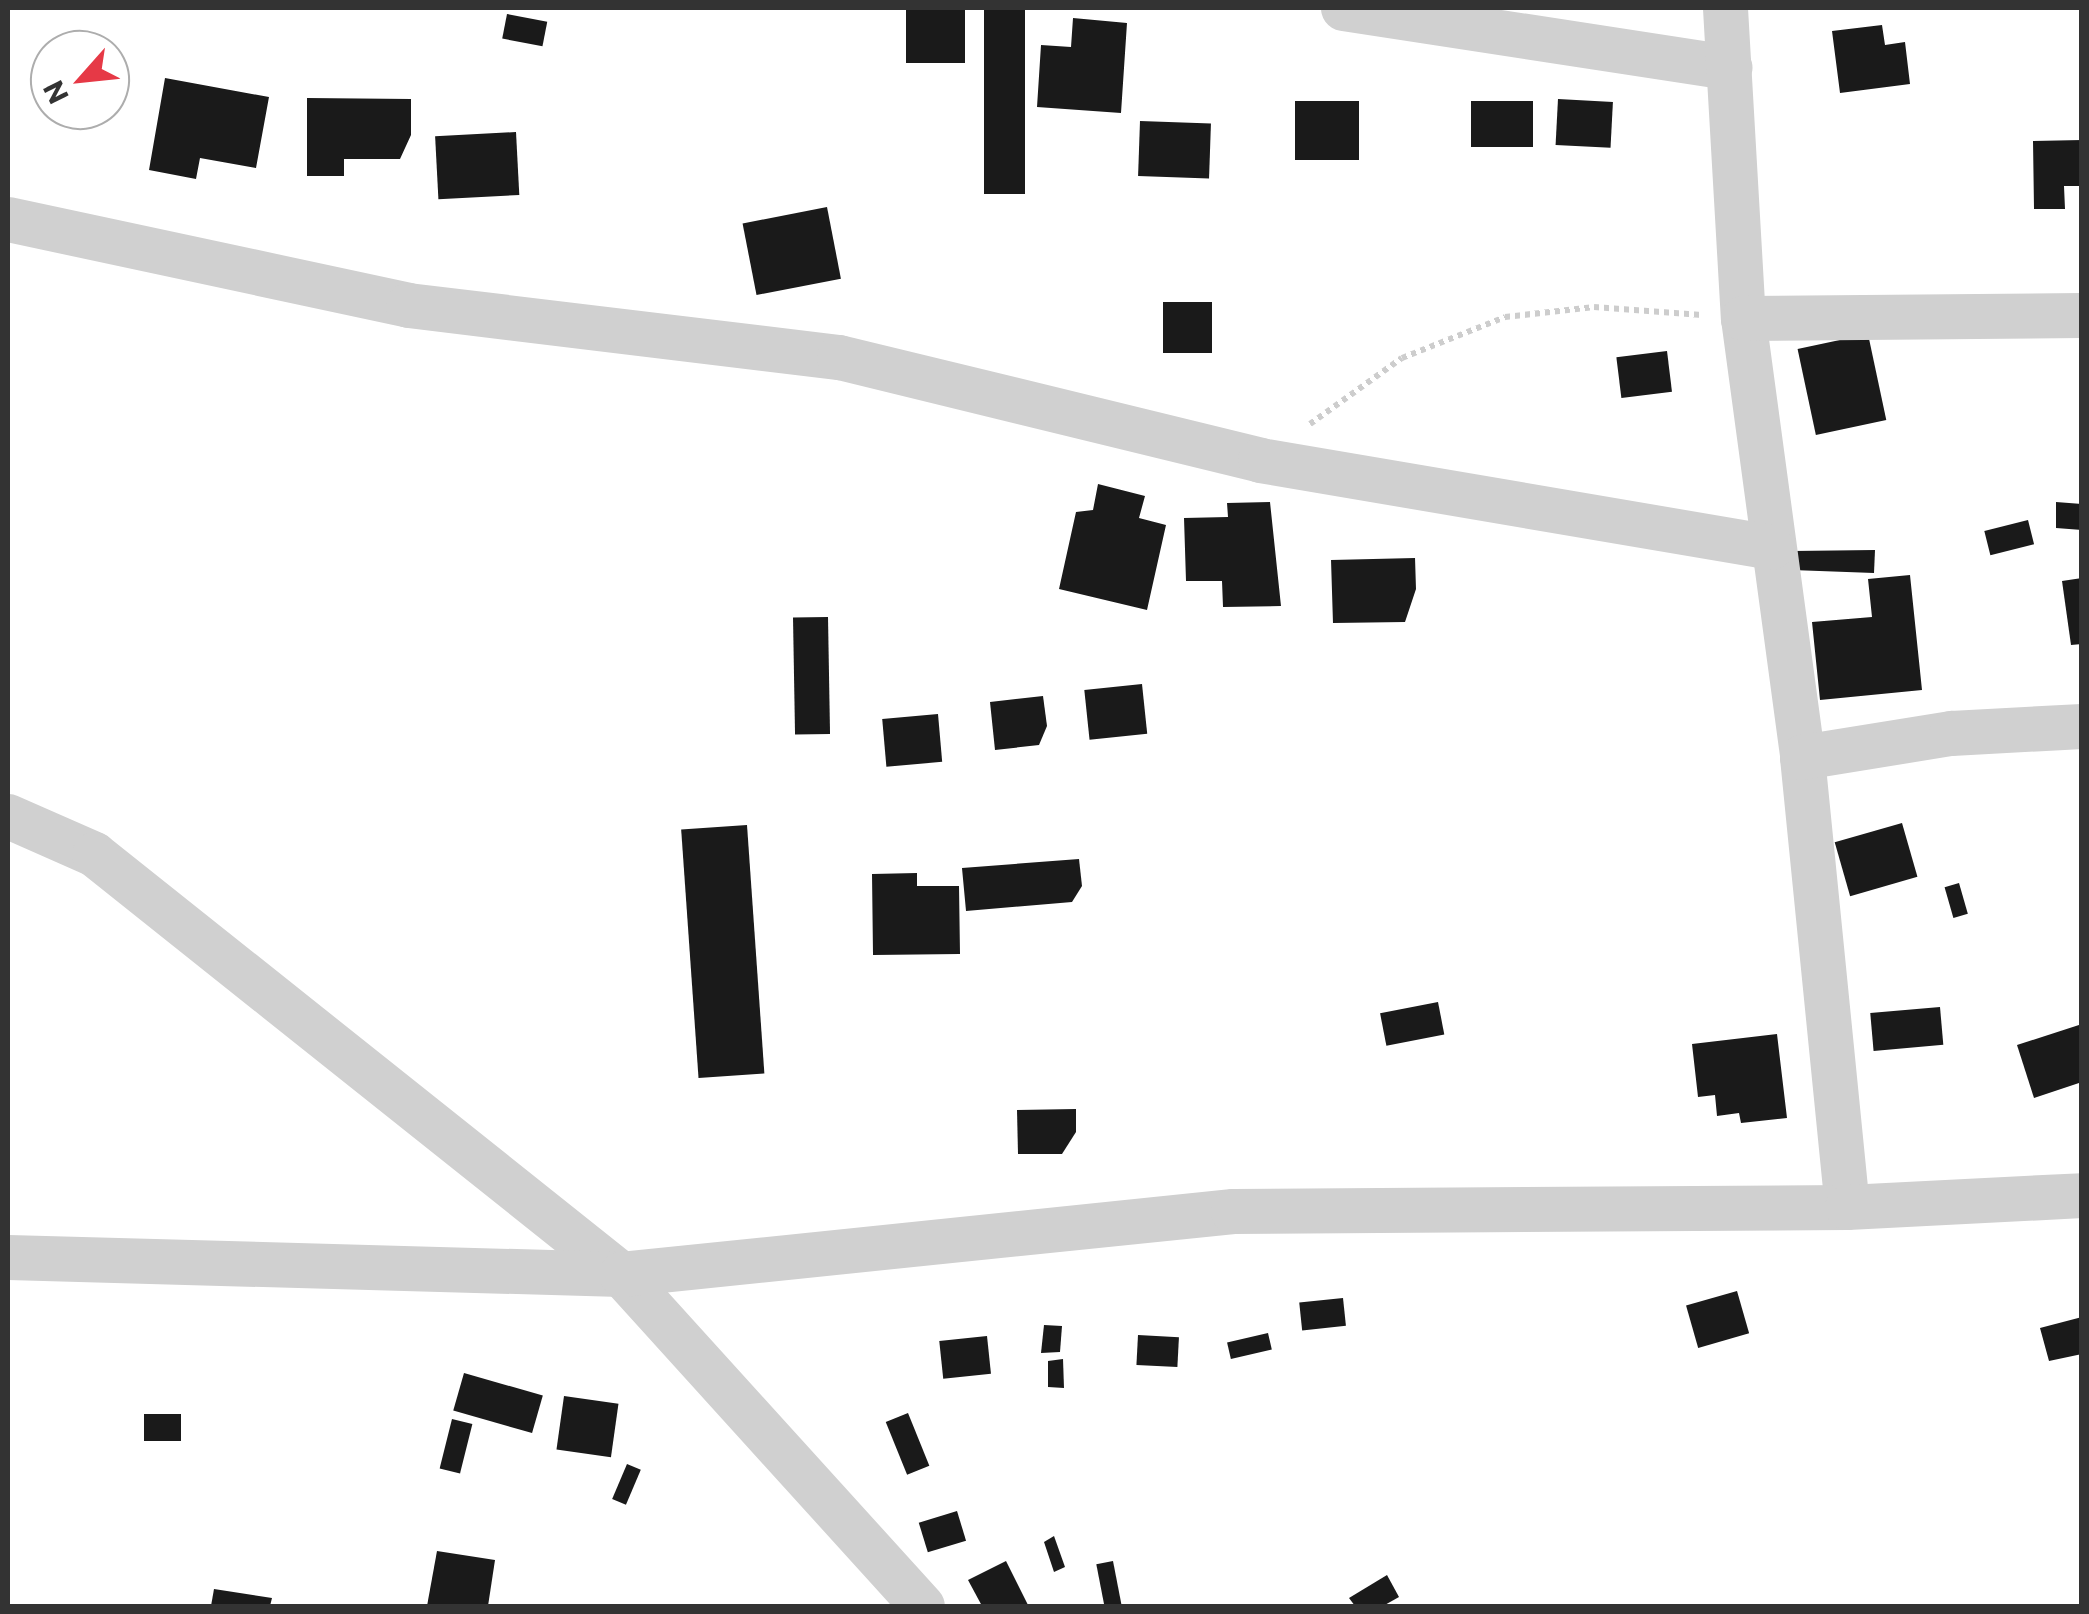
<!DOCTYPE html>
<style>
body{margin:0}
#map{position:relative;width:2089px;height:1614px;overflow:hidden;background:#fff;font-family:Commissioner,sans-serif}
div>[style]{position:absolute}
.building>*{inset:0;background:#1a1a1a;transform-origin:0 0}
.path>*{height:6px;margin-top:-3px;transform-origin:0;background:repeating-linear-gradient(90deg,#cdcdcd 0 5px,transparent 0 10px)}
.street>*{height:45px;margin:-22.5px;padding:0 22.5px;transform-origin:22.5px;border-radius:22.5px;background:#d0d0d0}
span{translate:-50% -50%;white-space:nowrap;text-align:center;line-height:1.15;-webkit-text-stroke:10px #fff;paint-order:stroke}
.frame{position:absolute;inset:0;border:10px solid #333;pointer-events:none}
.north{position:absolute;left:30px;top:30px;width:100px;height:100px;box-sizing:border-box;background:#fff;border:2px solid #adadad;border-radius:50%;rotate:243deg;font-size:28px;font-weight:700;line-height:40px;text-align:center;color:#333}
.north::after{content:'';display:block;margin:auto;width:35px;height:45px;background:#e63946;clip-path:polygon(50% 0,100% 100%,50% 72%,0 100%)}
</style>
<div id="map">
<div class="building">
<i style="left:906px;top:8px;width:59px;height:55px"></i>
<i style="left:984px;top:8px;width:41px;height:186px"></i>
<i style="left:507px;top:14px;width:41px;height:25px;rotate:11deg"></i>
<i style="clip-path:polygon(1073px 18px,1127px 23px,1121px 113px,1037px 107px,1041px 45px,1071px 47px)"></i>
<i style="clip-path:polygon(1882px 25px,1885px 45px,1905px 42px,1910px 84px,1840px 93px,1832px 31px)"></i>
<i style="clip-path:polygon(165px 78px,269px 97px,256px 168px,200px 158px,196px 179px,149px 170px)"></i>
<i style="clip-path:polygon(307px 98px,411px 99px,411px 135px,400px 159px,344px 159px,344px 176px,307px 176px)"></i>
<i style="left:1558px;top:99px;width:55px;height:46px;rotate:3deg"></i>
<i style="left:1295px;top:101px;width:64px;height:59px"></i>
<i style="left:1533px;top:101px;width:46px;height:62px;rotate:90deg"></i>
<i style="left:1140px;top:121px;width:71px;height:55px;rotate:2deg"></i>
<i style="left:516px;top:132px;width:63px;height:81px;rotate:87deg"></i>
<i style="clip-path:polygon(2082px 140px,2082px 186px,2064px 186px,2065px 209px,2034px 209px,2033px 141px)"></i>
<i style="left:827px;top:207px;width:73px;height:86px;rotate:79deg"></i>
<i style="left:1163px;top:302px;width:49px;height:51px"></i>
<i style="left:1868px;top:334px;width:88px;height:72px;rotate:78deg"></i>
<i style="left:1667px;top:351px;width:41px;height:51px;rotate:83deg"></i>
<i style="clip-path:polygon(1098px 484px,1145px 496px,1139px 518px,1166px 525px,1147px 610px,1059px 589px,1076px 512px,1093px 510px)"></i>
<i style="clip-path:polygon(1270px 502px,1281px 606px,1223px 607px,1222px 581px,1186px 581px,1184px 518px,1228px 517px,1227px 503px)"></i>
<i style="clip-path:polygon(2056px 502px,2082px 504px,2082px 530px,2056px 528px)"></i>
<i style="left:2028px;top:520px;width:25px;height:45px;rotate:76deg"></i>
<i style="clip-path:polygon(1875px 550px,1874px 573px,1792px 570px,1793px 551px)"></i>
<i style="clip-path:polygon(1415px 558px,1416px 589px,1405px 622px,1333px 623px,1331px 560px)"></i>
<i style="clip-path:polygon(1910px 575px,1922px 690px,1820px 700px,1812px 622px,1872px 617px,1868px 579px)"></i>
<i style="clip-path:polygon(2082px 578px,2082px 644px,2071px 645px,2062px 581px)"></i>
<i style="left:828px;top:617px;width:117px;height:35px;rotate:89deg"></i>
<i style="left:1142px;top:684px;width:50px;height:58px;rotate:84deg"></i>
<i style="clip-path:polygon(1043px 696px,1047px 726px,1039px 745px,995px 750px,990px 702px)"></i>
<i style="left:938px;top:714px;width:48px;height:56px;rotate:85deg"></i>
<i style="left:1902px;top:823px;width:56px;height:70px;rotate:74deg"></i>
<i style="left:747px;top:825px;width:249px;height:66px;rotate:86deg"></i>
<i style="clip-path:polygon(1079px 859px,1082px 886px,1072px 902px,966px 911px,962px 868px)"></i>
<i style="clip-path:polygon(917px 873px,917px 886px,959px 886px,960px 954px,873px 955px,872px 874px)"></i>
<i style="left:1959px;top:883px;width:32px;height:15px;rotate:74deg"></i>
<i style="left:1438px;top:1002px;width:33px;height:59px;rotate:79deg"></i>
<i style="left:1940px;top:1007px;width:38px;height:70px;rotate:85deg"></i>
<i style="clip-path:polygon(2082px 1024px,2082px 1082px,2034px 1098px,2017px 1045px)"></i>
<i style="clip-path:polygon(1777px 1034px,1787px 1118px,1741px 1123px,1739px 1113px,1717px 1116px,1715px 1095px,1698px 1097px,1692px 1044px)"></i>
<i style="clip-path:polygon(1076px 1109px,1076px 1132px,1062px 1154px,1018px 1154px,1017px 1110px)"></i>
<i style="left:1737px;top:1291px;width:44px;height:53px;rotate:74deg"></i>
<i style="left:1343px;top:1298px;width:28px;height:44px;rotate:84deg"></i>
<i style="clip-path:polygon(2082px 1317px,2082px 1354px,2049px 1361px,2040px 1328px)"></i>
<i style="clip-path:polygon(1044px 1325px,1062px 1326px,1060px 1352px,1041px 1353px)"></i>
<i style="left:1268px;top:1333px;width:17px;height:42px;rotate:77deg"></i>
<i style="left:1138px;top:1335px;width:41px;height:30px;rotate:3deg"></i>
<i style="left:987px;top:1336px;width:38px;height:48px;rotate:84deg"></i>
<i style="clip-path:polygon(1063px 1359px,1064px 1388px,1048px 1387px,1048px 1361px)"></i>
<i style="left:464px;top:1373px;width:82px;height:39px;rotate:16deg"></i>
<i style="left:564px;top:1396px;width:55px;height:54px;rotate:8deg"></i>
<i style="left:908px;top:1413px;width:57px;height:24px;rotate:68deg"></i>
<i style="left:144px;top:1414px;width:37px;height:27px"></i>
<i style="left:452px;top:1419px;width:21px;height:51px;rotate:14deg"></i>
<i style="left:627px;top:1464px;width:15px;height:38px;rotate:23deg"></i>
<i style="left:957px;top:1511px;width:31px;height:40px;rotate:73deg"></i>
<i style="clip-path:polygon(1054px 1536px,1065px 1567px,1054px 1572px,1044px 1542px)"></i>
<i style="clip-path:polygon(437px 1551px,495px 1560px,488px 1606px,427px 1606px)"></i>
<i style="clip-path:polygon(1006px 1561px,1028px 1605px,982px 1606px,968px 1580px)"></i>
<i style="left:1113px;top:1561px;width:46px;height:17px;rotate:79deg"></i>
<i style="clip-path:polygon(1387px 1575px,1399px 1597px,1383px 1606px,1355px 1606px,1349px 1598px)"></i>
<i style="clip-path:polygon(214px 1589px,272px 1598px,270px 1606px,211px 1606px)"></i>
</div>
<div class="path">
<i style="left:1310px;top:424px;width:113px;rotate:-35.7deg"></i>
<i style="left:1402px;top:358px;width:111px;rotate:-21.7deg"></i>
<i style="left:1505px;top:317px;width:90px;rotate:-6.4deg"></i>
<i style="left:1594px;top:307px;width:108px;rotate:4.2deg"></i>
</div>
<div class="street">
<i style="left:1343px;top:8px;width:391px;rotate:8.7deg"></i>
<i style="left:1725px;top:8px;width:311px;rotate:86.7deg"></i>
<i style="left:1743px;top:318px;width:443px;rotate:82.3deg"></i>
<i style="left:1802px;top:757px;width:452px;rotate:84.3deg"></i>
<i style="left:8px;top:219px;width:409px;rotate:12.1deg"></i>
<i style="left:408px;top:305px;width:434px;rotate:6.9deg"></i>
<i style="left:839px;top:357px;width:433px;rotate:13.7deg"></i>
<i style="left:1260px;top:460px;width:518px;rotate:9.66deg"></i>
<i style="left:1743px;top:318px;width:339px;rotate:-0.5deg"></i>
<i style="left:1802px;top:757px;width:151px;rotate:-9.2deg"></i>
<i style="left:1951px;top:733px;width:131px;rotate:-3.1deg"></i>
<i style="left:8px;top:816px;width:94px;rotate:23.8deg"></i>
<i style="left:94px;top:854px;width:674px;rotate:38.55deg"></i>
<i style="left:621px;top:1274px;width:448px;rotate:47.8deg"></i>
<i style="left:8px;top:1257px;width:613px;rotate:1.59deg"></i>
<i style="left:621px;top:1274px;width:615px;rotate:-5.88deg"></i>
<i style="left:1233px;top:1211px;width:614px;rotate:-0.37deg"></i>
<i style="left:1847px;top:1207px;width:235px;rotate:-2.9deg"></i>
</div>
<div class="frame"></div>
<div class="north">N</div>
</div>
